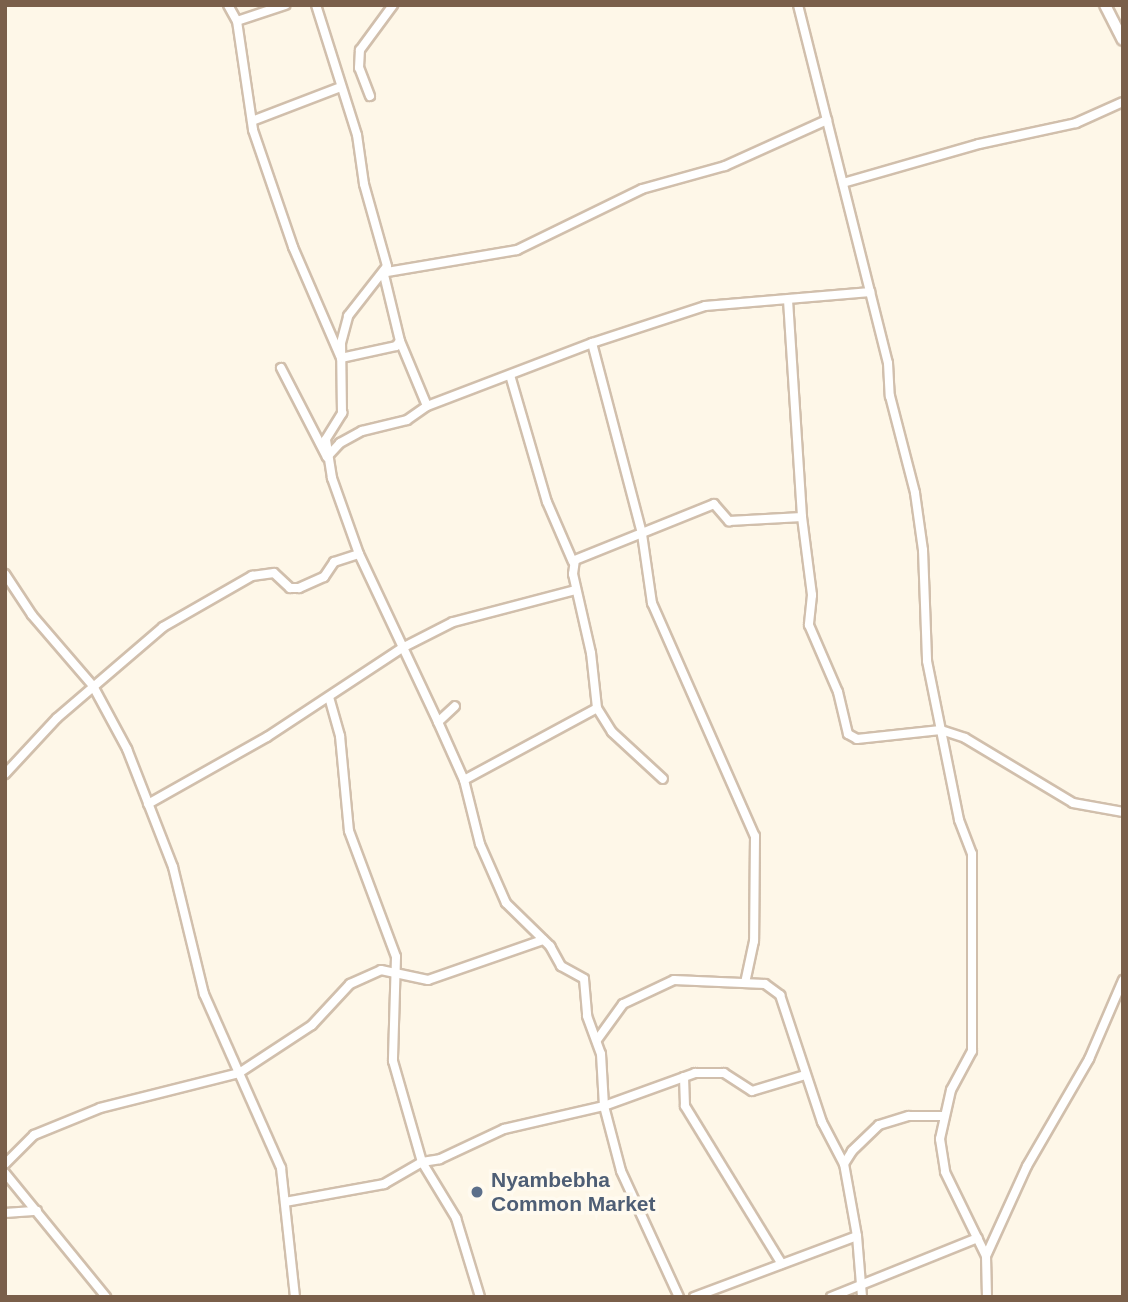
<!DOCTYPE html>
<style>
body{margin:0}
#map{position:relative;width:1128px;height:1302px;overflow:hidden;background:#fef7e8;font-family:Arial,sans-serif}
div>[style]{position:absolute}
.roads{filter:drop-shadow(2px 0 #d1bfac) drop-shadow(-2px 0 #d1bfac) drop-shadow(0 2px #d1bfac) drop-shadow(0 -2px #d1bfac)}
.street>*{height:8px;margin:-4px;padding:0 4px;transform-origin:4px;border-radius:4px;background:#fff}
.secondary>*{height:10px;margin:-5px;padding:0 5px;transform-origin:5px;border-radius:5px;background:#fff}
.dots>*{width:19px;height:19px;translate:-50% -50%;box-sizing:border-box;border:4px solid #fffaef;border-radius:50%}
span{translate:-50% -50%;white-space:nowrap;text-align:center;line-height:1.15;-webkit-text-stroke:7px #fffaef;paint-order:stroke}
.service-label{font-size:21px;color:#4e5e75;font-weight:700}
.left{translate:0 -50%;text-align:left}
.frame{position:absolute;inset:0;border:7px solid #7a5f4a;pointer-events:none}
</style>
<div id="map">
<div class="roads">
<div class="street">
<i style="left:228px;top:5px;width:18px;rotate:61deg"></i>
<i style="left:237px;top:21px;width:110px;rotate:81.6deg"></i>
<i style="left:253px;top:130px;width:124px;rotate:71.1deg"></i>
<i style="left:293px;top:247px;width:121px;rotate:66.6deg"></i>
<i style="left:341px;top:358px;width:56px;rotate:-12.3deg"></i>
<i style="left:396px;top:346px;width:6px;rotate:-51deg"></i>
<i style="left:400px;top:341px;width:68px;rotate:-103.6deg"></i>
<i style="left:798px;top:5px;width:369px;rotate:75.9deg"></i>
<i style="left:888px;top:363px;width:33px;rotate:87deg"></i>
<i style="left:890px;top:396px;width:100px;rotate:75.5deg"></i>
<i style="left:915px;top:493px;width:58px;rotate:82deg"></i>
<i style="left:923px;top:550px;width:111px;rotate:87.9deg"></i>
<i style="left:927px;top:661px;width:162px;rotate:78.6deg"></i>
<i style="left:959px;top:820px;width:36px;rotate:69deg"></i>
<i style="left:972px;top:854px;width:197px;rotate:90deg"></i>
<i style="left:972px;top:1051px;width:44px;rotate:118.3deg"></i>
<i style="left:951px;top:1090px;width:50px;rotate:102.7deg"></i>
<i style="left:940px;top:1139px;width:33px;rotate:81deg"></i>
<i style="left:945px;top:1172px;width:93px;rotate:64deg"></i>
<i style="left:237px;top:21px;width:51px;rotate:-18.4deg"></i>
<i style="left:370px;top:96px;width:30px;rotate:-111deg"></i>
<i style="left:359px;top:68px;width:18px;rotate:-87deg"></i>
<i style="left:360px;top:50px;width:56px;rotate:-53.7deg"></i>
<i style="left:252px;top:121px;width:95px;rotate:-20.9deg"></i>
<i style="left:843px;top:183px;width:141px;rotate:-16deg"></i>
<i style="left:979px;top:144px;width:99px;rotate:-12.2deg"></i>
<i style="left:1076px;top:123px;width:51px;rotate:-24.1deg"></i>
<i style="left:387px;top:272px;width:132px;rotate:-9.6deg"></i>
<i style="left:517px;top:250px;width:139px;rotate:-26deg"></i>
<i style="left:642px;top:189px;width:86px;rotate:-15.5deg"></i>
<i style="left:725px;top:166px;width:112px;rotate:-24.3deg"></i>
<i style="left:788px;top:300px;width:217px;rotate:86.3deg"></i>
<i style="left:802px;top:517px;width:79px;rotate:82.7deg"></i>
<i style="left:812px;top:595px;width:30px;rotate:96deg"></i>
<i style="left:809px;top:625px;width:73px;rotate:66.6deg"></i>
<i style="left:838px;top:692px;width:43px;rotate:76.6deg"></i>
<i style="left:848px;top:734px;width:10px;rotate:29deg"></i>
<i style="left:857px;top:739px;width:84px;rotate:-6.1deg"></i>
<i style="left:941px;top:730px;width:25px;rotate:18deg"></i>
<i style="left:965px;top:738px;width:126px;rotate:31deg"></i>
<i style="left:1073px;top:803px;width:51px;rotate:10.2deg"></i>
<i style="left:400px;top:341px;width:70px;rotate:67.4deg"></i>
<i style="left:592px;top:343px;width:197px;rotate:75.3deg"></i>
<i style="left:642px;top:534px;width:70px;rotate:81.8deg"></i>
<i style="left:652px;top:603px;width:255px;rotate:66.2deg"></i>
<i style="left:755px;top:836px;width:105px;rotate:90.5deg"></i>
<i style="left:754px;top:941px;width:43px;rotate:102.1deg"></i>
<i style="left:281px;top:368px;width:100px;rotate:62.7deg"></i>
<i style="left:327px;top:457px;width:19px;rotate:-47deg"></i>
<i style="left:340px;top:443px;width:25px;rotate:-29deg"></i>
<i style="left:362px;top:431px;width:46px;rotate:-13.7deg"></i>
<i style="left:407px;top:420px;width:24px;rotate:-35deg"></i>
<i style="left:427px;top:406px;width:177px;rotate:-20.9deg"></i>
<i style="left:592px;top:343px;width:119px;rotate:-18.1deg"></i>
<i style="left:705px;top:306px;width:166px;rotate:-4.8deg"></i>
<i style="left:510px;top:375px;width:132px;rotate:73.8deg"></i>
<i style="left:547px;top:502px;width:65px;rotate:66.6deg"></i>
<i style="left:359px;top:554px;width:186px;rotate:64.8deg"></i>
<i style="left:438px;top:722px;width:23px;rotate:-43deg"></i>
<i style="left:5px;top:574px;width:49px;rotate:56.6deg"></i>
<i style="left:32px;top:615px;width:94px;rotate:49.3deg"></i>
<i style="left:93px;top:686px;width:72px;rotate:61.6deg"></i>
<i style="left:127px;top:749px;width:127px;rotate:68.7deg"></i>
<i style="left:173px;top:867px;width:131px;rotate:76.3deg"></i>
<i style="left:204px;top:994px;width:190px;rotate:66.1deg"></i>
<i style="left:281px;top:1168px;width:130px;rotate:83.8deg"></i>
<i style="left:329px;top:697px;width:41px;rotate:74.2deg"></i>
<i style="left:340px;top:736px;width:95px;rotate:84.6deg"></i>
<i style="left:349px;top:831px;width:134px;rotate:69.5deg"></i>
<i style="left:396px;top:957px;width:104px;rotate:91.7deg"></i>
<i style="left:393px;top:1061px;width:105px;rotate:74deg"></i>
<i style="left:422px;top:1162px;width:66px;rotate:58.7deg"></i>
<i style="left:456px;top:1218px;width:83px;rotate:73.1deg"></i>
<i style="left:597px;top:708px;width:28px;rotate:58deg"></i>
<i style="left:612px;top:732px;width:69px;rotate:42.7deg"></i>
<i style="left:438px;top:722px;width:64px;rotate:65.9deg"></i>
<i style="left:464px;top:780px;width:66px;rotate:76deg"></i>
<i style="left:480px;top:844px;width:64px;rotate:66.2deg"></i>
<i style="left:506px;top:903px;width:62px;rotate:44.3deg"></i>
<i style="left:550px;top:946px;width:23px;rotate:61deg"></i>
<i style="left:561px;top:966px;width:26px;rotate:29deg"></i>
<i style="left:584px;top:979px;width:37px;rotate:85deg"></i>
<i style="left:587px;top:1016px;width:40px;rotate:69.8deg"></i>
<i style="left:601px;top:1054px;width:52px;rotate:86.7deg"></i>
<i style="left:604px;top:1106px;width:67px;rotate:75.3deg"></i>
<i style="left:621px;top:1171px;width:139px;rotate:65.3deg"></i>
<i style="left:5px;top:774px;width:76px;rotate:-47.1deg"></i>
<i style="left:57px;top:718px;width:140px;rotate:-40.6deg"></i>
<i style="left:163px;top:627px;width:103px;rotate:-29.8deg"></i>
<i style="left:252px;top:576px;width:22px;rotate:-8deg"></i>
<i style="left:274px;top:573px;width:22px;rotate:43deg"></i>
<i style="left:290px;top:588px;width:9px"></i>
<i style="left:299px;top:588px;width:27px;rotate:-24deg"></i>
<i style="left:324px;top:577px;width:18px;rotate:-56deg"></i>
<i style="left:334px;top:562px;width:26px;rotate:-18deg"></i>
<i style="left:359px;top:554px;width:81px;rotate:-109.6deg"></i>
<i style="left:332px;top:478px;width:39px;rotate:-99deg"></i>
<i style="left:326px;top:439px;width:31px;rotate:-58deg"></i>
<i style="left:342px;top:413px;width:70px;rotate:-90.8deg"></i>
<i style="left:341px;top:343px;width:28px;rotate:-75deg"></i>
<i style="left:348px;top:316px;width:63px;rotate:-52deg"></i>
<i style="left:387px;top:266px;width:85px;rotate:-105.7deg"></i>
<i style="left:364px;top:184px;width:49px;rotate:-98.1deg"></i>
<i style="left:357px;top:135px;width:136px;rotate:-107.5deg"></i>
<i style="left:464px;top:780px;width:151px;rotate:-28.4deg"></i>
<i style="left:597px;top:708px;width:55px;rotate:-96.2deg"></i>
<i style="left:591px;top:653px;width:81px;rotate:-102.8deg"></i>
<i style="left:573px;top:574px;width:14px;rotate:-82deg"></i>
<i style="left:575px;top:560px;width:150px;rotate:-21.9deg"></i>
<i style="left:714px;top:504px;width:23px;rotate:49deg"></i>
<i style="left:729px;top:521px;width:73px;rotate:-3.1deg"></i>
<i style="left:148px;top:804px;width:137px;rotate:-29.4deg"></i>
<i style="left:267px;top:737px;width:162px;rotate:-33.4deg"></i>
<i style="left:402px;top:648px;width:57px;rotate:-27deg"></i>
<i style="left:453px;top:622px;width:127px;rotate:-14.6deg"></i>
<i style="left:597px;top:1040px;width:44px;rotate:-54.2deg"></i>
<i style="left:623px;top:1004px;width:56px;rotate:-25.2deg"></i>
<i style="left:674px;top:980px;width:91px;rotate:2.5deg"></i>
<i style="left:765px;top:984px;width:19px;rotate:36deg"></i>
<i style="left:780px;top:995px;width:134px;rotate:71.7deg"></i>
<i style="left:822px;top:1122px;width:47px;rotate:62.4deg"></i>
<i style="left:684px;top:1077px;width:29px;rotate:88deg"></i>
<i style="left:685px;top:1106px;width:185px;rotate:58.5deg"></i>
<i style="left:5px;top:1164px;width:41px;rotate:-45deg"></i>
<i style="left:34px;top:1135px;width:71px;rotate:-22.2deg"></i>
<i style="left:100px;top:1108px;width:143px;rotate:-14.1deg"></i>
<i style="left:239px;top:1073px;width:87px;rotate:-33.3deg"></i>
<i style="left:312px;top:1025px;width:56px;rotate:-47.2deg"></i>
<i style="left:350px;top:984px;width:34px;rotate:-24deg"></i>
<i style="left:381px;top:970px;width:48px;rotate:12deg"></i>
<i style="left:428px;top:980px;width:122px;rotate:-19.2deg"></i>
<i style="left:5px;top:1173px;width:160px;rotate:50.8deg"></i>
<i style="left:285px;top:1202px;width:101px;rotate:-10.3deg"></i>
<i style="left:384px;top:1184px;width:44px;rotate:-30.1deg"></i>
<i style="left:422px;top:1162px;width:18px;rotate:-9deg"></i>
<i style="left:440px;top:1159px;width:71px;rotate:-25.1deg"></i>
<i style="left:504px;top:1129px;width:103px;rotate:-13deg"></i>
<i style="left:604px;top:1106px;width:97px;rotate:-19.9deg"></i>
<i style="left:695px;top:1073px;width:29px"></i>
<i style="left:724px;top:1073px;width:33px;rotate:33deg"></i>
<i style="left:752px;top:1091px;width:55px;rotate:-16.8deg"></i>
<i style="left:5px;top:1213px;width:32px;rotate:-4deg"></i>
<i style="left:857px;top:1236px;width:61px;rotate:85.3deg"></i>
<i style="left:694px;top:1297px;width:174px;rotate:-20.5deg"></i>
<i style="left:857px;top:1236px;width:73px;rotate:-100.2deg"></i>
<i style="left:844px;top:1164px;width:15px;rotate:-58deg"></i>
<i style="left:852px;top:1151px;width:37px;rotate:-44deg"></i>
<i style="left:879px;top:1125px;width:31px;rotate:-17deg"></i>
<i style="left:909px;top:1116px;width:33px"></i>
<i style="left:831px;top:1297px;width:158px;rotate:-21.9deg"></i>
<i style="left:987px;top:1297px;width:41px;rotate:-91.4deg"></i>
<i style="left:986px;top:1256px;width:99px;rotate:-65.5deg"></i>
<i style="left:1027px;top:1166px;width:124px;rotate:-59.9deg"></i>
<i style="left:1089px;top:1059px;width:86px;rotate:-66.7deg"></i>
</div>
<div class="secondary">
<i style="left:1105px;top:5px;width:39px;rotate:63deg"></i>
</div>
</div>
<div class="dots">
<i style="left:477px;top:1192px;background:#5c6f8a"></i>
</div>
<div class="service-label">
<span class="left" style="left:491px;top:1192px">Nyambebha<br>Common Market</span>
</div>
<div class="frame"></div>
</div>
